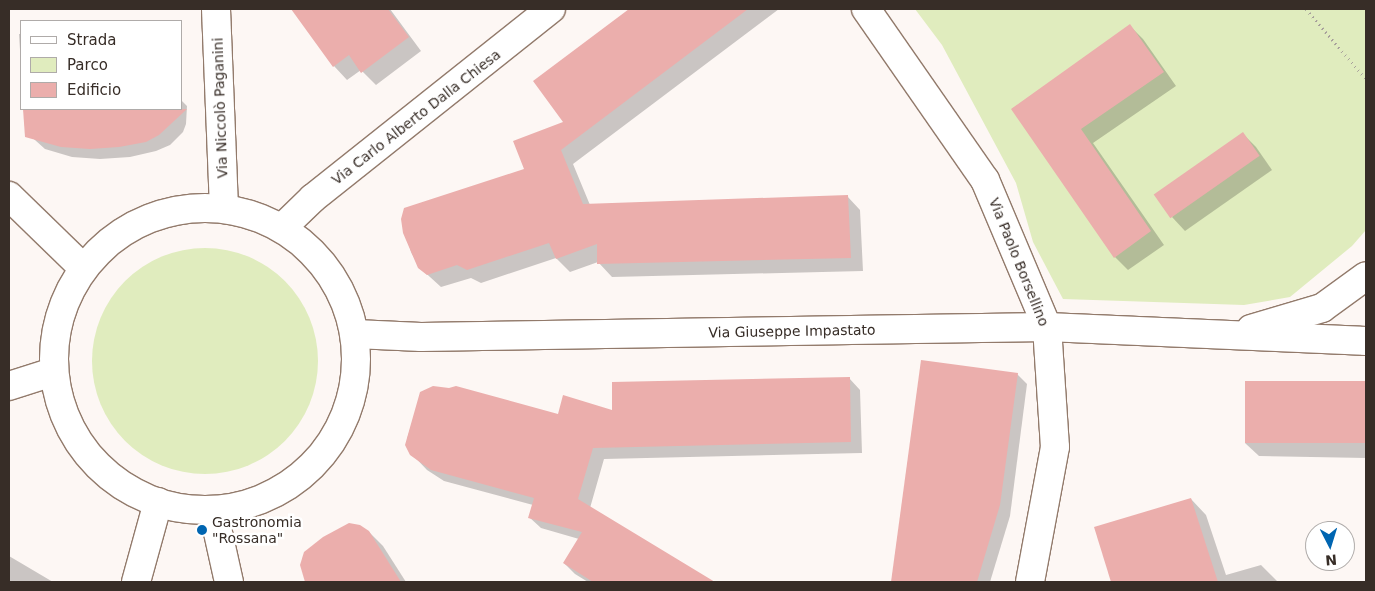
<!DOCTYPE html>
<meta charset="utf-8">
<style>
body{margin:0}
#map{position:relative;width:1375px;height:591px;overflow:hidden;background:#fdf7f4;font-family:"DejaVu Sans",sans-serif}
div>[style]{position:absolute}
.green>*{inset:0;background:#e0ecbe}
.round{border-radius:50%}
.shadow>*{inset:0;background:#0003}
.building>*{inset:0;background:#ebaeac;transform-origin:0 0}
.path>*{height:3px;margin-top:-1.5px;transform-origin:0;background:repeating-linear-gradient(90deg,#a79f9b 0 1px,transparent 0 5px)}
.roads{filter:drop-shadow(1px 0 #927a6b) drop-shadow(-1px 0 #927a6b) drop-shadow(0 1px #927a6b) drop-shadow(0 -1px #927a6b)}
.minor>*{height:28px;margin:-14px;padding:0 14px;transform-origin:14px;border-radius:14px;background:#fff}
.minor>.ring{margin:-14px;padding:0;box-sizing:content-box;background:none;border:28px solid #fff;border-radius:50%}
.dots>*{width:14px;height:14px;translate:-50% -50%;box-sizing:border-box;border:2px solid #fff;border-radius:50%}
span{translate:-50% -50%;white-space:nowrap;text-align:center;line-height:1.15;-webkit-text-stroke:5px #fff;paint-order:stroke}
.street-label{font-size:14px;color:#372d27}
.poi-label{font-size:14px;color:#372d27}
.left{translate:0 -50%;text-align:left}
.frame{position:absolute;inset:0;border:10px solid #372d27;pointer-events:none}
.legend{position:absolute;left:20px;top:20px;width:162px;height:90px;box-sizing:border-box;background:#fff;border:1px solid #afaba9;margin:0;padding:6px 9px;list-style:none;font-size:15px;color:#372d27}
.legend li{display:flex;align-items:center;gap:10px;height:25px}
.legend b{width:25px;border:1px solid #afaba9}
.north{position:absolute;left:1305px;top:521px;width:50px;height:50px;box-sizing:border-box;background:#fff;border:1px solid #afaba9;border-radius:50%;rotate:175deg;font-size:14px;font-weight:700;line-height:20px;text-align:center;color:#372d27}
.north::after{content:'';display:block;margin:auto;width:18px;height:22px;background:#0065b1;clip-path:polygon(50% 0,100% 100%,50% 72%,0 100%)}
</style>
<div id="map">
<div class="green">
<i style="clip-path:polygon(915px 9px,1366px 9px,1366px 230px,1352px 246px,1290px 297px,1244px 305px,1063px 299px,1033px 242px,1016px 183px,942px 45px)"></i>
<i class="round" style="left:92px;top:248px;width:226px;height:226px"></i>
</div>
<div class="shadow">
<i style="clip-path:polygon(293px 9px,390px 9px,421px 51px,376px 85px,361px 70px,347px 80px,334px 66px)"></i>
<i style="clip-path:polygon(631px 9px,779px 9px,573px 164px,590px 205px,847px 196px,860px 210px,863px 271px,612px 277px,598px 262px,570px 272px,556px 258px,481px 283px,471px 278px,441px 287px,419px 267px,411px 252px,402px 219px,526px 170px,565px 123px,535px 81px)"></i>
<i style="clip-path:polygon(1130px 26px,1143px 39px,1176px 86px,1093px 143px,1164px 245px,1128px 270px,1115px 257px,1012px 109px)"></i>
<i style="clip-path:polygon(19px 34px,21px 34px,21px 67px)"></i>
<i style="clip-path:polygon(181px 100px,187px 106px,186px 124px,183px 132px,170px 145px,156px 151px,130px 157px,100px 159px,72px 157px,45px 149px,26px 132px,24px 109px,181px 109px)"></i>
<i style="clip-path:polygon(1243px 134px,1256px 147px,1272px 170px,1185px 231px,1172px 217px)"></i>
<i style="clip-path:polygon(922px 361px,1017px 374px,1027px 384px,1010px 516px,990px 582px,892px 582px)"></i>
<i style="clip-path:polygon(849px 378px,860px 390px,862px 453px,604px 459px,590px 508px,712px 582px,588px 582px,575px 574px,564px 563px,579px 539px,541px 528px,529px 517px,533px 505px,444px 481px,427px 470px,408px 450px,407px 439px,421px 393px,559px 416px,614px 412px)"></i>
<i style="clip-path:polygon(1246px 382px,1366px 384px,1366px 458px,1259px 456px,1245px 443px)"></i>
<i style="clip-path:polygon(1191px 499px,1206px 515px,1226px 575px,1261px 565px,1278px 582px,1112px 582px,1095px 528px)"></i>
<i style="clip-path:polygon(369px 532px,383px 546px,406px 582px,308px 582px,305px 577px)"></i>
<i style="clip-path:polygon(9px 556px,53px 582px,9px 582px)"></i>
</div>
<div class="building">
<i style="clip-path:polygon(291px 9px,388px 9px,409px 37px,361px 73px,349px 55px,333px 67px)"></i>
<i style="clip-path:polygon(629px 9px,748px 9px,561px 150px,583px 204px,848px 195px,851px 258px,597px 264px,597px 244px,556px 259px,549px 243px,467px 270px,457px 265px,427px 275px,418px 268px,403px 233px,401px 219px,404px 208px,524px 169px,513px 141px,563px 122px,533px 81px)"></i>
<i style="clip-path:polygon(1130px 24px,1164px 72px,1081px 129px,1151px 231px,1114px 258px,1011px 109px)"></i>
<i style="clip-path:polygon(23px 109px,187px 109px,159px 135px,146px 142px,119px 147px,90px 149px,61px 147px,25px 137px)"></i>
<i style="left:1243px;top:132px;width:29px;height:109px;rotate:55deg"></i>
<i style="clip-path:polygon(921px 360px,1018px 373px,1000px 505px,977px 582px,891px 582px)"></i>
<i style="clip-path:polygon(850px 377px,851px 442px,593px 448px,578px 499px,715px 582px,593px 582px,563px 563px,582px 532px,528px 518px,534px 498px,431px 470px,410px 455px,405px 445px,420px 392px,433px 386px,449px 388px,456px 386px,558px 414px,563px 395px,612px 410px,612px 382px)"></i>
<i style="left:1245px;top:381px;width:121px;height:62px"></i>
<i style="clip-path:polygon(1191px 498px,1218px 582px,1111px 582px,1094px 527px)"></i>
<i style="clip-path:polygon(349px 523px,360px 525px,369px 531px,401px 582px,305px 582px,300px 565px,304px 552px,323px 537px)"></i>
</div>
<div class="path">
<i style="left:1306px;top:9px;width:92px;rotate:49.4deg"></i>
</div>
<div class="roads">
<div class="minor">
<i style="left:216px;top:9px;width:199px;rotate:87.7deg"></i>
<i style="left:866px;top:9px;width:208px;rotate:55.2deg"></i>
<i style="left:985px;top:180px;width:160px;rotate:67.1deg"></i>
<i style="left:1047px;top:327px;width:120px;rotate:86.2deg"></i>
<i style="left:1055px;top:447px;width:137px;rotate:100.5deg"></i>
<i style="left:9px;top:196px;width:103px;rotate:44.2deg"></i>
<i class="ring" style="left:54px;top:208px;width:274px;height:274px"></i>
<i style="left:282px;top:228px;width:43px;rotate:-44.1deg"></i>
<i style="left:313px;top:198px;width:304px;rotate:-38.5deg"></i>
<i style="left:1251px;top:329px;width:74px;rotate:-16.5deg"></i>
<i style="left:1322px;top:308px;width:54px;rotate:-36deg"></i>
<i style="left:355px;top:334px;width:66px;rotate:2.6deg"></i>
<i style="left:421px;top:337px;width:626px;rotate:-0.92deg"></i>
<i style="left:1047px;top:327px;width:319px;rotate:2.5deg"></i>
<i style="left:9px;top:386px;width:46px;rotate:-17.7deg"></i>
<i style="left:213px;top:510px;width:74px;rotate:77.5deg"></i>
<i style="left:136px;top:582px;width:83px;rotate:-74.6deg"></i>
</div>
</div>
<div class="dots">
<i style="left:202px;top:530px;background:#0065b1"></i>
</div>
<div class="street-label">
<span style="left:220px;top:108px;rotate:-92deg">Via Niccolò Paganini</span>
<span style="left:416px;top:117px;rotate:-38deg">Via Carlo Alberto Dalla Chiesa</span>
<span style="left:1019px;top:262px;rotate:68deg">Via Paolo Borsellino</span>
<span style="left:792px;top:331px;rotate:-1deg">Via Giuseppe Impastato</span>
</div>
<div class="poi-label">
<span class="left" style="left:212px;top:530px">Gastronomia<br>"Rossana"</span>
</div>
<div class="frame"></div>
<ul class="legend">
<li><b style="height:6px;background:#fff"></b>Strada</li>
<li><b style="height:14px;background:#e0ecbe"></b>Parco</li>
<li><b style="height:14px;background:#ebaeac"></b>Edificio</li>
</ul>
<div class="north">N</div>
</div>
